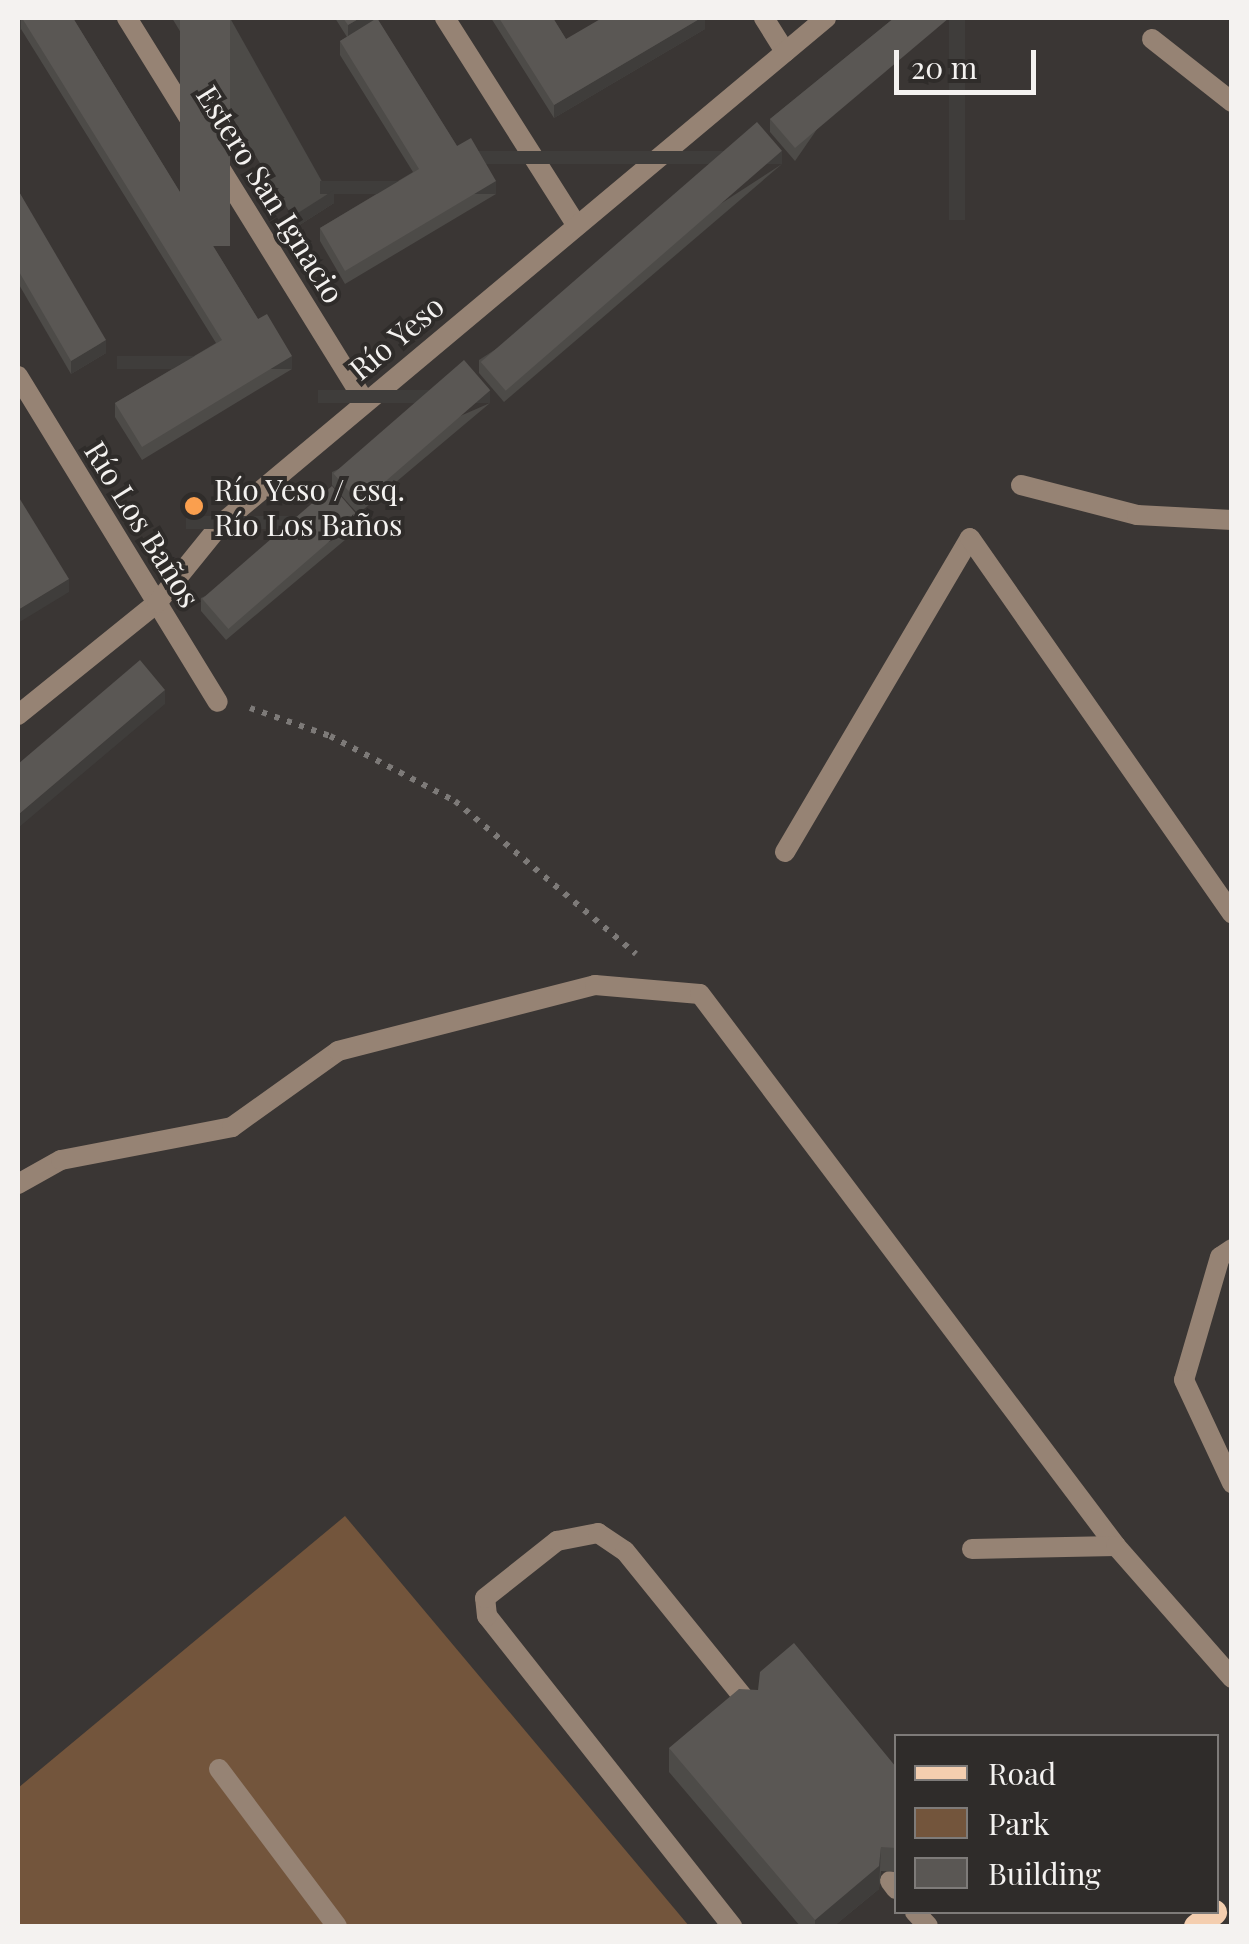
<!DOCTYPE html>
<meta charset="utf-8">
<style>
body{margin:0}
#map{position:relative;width:1249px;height:1944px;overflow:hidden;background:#3a3634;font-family:"Playfair Display",serif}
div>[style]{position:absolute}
.green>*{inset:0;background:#73553c}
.path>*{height:6px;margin-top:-3px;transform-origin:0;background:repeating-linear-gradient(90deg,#7d7a78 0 5px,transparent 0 13px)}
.service>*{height:20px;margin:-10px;padding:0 10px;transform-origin:10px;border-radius:10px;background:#968374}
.minor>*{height:20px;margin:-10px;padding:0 10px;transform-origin:10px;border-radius:10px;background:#968374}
.primary>*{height:25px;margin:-12.5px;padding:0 12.5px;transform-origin:12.5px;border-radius:12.5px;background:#f4ceaf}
.wall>*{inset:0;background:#4d4b48}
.shaded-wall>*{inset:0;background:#3f3d3b;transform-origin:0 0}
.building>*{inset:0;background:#5a5754;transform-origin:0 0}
.dots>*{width:28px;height:28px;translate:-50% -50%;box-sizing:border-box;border:5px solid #2f2c2a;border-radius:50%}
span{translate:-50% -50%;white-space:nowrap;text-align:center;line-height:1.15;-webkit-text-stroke:8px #2f2c2a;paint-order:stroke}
.street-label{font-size:30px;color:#f4f2f0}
.poi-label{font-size:30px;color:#f4f2f0}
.left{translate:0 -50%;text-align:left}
.frame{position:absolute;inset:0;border:20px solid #f4f2f0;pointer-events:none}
.legend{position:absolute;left:894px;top:1734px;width:325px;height:180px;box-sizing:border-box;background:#2f2c2a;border:2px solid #7e7b79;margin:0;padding:12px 18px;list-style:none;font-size:30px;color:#f4f2f0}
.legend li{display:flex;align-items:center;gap:20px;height:50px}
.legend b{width:50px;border:2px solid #7e7b79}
.scale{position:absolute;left:894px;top:50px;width:142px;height:45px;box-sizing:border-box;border:5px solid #f4f2f0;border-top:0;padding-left:12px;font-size:30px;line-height:35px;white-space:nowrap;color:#f4f2f0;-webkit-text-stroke:8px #2f2c2a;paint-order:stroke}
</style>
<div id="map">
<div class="green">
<i style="clip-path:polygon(345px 1516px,689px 1926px,18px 1926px,18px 1788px)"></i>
</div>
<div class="path">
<i style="left:250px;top:708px;width:85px;rotate:19.3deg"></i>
<i style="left:330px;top:736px;width:141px;rotate:27.5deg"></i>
<i style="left:455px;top:801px;width:237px;rotate:40.2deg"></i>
</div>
<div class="service">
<i style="left:1152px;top:39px;width:102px;rotate:38.2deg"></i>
<i style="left:1021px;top:485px;width:120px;rotate:14.5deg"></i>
<i style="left:1137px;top:515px;width:95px;rotate:3deg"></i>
<i style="left:785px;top:852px;width:364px;rotate:-59.5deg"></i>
<i style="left:970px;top:538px;width:458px;rotate:55.1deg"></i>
<i style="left:18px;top:1184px;width:49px;rotate:-29.2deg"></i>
<i style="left:61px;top:1160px;width:174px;rotate:-10.9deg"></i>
<i style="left:232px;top:1127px;width:130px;rotate:-35.6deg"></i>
<i style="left:338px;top:1051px;width:265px;rotate:-14.4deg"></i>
<i style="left:595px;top:985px;width:105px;rotate:4.9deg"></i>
<i style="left:700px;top:994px;width:691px;rotate:53deg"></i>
<i style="left:1232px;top:1249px;width:14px;rotate:146deg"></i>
<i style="left:1220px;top:1257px;width:128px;rotate:106.3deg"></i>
<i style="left:1184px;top:1380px;width:114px;rotate:65deg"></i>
<i style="left:972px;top:1549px;width:144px;rotate:-1.2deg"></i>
<i style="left:1116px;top:1546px;width:176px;rotate:48.7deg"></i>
<i style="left:219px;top:1769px;width:196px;rotate:53.1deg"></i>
<i style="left:890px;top:1881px;width:10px;rotate:53deg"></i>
<i style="left:915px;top:1912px;width:19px;rotate:47deg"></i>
<i style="left:732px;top:1926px;width:395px;rotate:-128.3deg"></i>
<i style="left:487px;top:1616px;width:18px;rotate:-96deg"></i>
<i style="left:485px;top:1598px;width:92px;rotate:-38.4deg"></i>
<i style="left:557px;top:1541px;width:42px;rotate:-11deg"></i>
<i style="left:598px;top:1533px;width:32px;rotate:34deg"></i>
<i style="left:625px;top:1551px;width:197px;rotate:51deg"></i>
</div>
<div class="minor">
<i style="left:127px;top:18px;width:452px;rotate:58.2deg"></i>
<i style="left:445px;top:18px;width:246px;rotate:57.6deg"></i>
<i style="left:764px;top:18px;width:40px;rotate:58deg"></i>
<i style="left:18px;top:376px;width:382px;rotate:58.5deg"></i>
<i style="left:18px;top:715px;width:179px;rotate:-38.9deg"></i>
<i style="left:157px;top:603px;width:102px;rotate:-51deg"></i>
<i style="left:221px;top:524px;width:789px;rotate:-39.91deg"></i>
</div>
<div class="primary">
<i style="left:1196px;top:1926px;width:23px;rotate:-38deg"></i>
</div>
<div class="wall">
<i style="clip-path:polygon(18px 18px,73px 18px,258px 319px,292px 369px,142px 460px,115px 417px,115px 403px,216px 343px,21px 29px,18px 31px)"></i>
<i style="clip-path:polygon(172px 18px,230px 18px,334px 203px,298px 226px)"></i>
<i style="clip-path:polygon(335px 18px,381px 18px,378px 20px,457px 146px,496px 194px,345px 284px,320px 241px,320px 228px,413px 172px,340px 55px,340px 41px,347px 37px)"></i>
<i style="clip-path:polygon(491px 18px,553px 18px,566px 39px,705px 18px,705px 29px,554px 118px)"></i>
<i style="clip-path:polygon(894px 18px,795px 161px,770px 132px,770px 119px)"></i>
<i style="clip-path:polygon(782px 164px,504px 402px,479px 373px,479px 360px)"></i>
<i style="clip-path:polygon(18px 190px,106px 353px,71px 374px,18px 283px)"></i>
<i style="clip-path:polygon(490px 403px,358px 514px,332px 485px,332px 472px)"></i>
<i style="clip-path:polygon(358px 529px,226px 640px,201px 611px,201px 598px)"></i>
<i style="clip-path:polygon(669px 1748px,896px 1767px,896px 1872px,881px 1871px,879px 1889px,834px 1926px,800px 1926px,669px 1772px)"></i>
</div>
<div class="shaded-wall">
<i style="clip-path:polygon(18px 18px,21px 18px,21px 29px,18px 31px)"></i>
<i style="clip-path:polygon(360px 18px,381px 18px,348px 39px,348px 25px)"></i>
<i style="clip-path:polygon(701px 18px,705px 18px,705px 29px,554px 118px,554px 105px)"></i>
<i style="left:949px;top:18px;width:16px;height:202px"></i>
<i style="left:782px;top:151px;width:13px;height:366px;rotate:90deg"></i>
<i style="left:496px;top:181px;width:13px;height:176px;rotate:90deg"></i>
<i style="clip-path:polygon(334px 190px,334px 203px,298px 226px,298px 213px)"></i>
<i style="clip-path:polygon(106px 340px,106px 353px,71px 374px,71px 361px)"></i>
<i style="left:292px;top:356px;width:13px;height:175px;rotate:90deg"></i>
<i style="left:490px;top:390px;width:13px;height:172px;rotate:90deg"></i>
<i style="left:358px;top:516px;width:13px;height:172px;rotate:90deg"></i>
<i style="clip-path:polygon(69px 579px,69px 592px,18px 623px,18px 610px)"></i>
<i style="clip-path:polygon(165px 690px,165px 704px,18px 828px,18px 815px)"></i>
<i style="clip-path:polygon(881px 1847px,879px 1889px,834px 1926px,815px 1926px,815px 1920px)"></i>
</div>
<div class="building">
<i style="clip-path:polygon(22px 18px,73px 18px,258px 319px,267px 314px,292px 356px,142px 447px,115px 403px,222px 340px)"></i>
<i style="left:180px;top:18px;width:50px;height:228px"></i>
<i style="clip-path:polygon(343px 18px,360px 18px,348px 25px)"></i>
<i style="clip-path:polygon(377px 18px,457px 146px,471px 138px,496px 181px,345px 271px,320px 228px,419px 169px,340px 41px)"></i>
<i style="clip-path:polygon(499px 18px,553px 18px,566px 39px,602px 18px,701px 18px,554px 105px)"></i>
<i style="clip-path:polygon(894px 18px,949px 18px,795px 148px,770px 119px)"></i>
<i style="left:757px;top:122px;width:38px;height:366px;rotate:49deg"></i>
<i style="clip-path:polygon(18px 190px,106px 340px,71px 361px,18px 270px)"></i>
<i style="left:464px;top:360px;width:40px;height:173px;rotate:49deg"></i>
<i style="left:332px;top:486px;width:40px;height:172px;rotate:49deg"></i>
<i style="clip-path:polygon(18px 496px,69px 579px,18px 610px)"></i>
<i style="clip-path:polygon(140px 660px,165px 690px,18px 815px,18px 764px)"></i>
<i style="clip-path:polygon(794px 1643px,896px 1767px,896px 1848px,881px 1847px,879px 1866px,815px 1920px,669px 1748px,739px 1689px,758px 1690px,760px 1672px)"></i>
</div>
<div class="dots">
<i style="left:194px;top:506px;background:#fa9f4e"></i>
</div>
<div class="street-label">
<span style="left:271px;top:194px;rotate:58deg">Estero San Ignacio</span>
<span style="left:396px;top:337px;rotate:-40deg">Río Yeso</span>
<span style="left:143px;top:524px;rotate:58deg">Río Los Baños</span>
</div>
<div class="poi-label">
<span class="left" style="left:214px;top:506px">Río Yeso / esq.<br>Río Los Baños</span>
</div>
<div class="frame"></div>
<ul class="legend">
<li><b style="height:12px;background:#f4ceaf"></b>Road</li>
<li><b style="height:28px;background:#73553c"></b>Park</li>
<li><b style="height:28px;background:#5a5754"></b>Building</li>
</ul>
<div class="scale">20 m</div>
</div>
